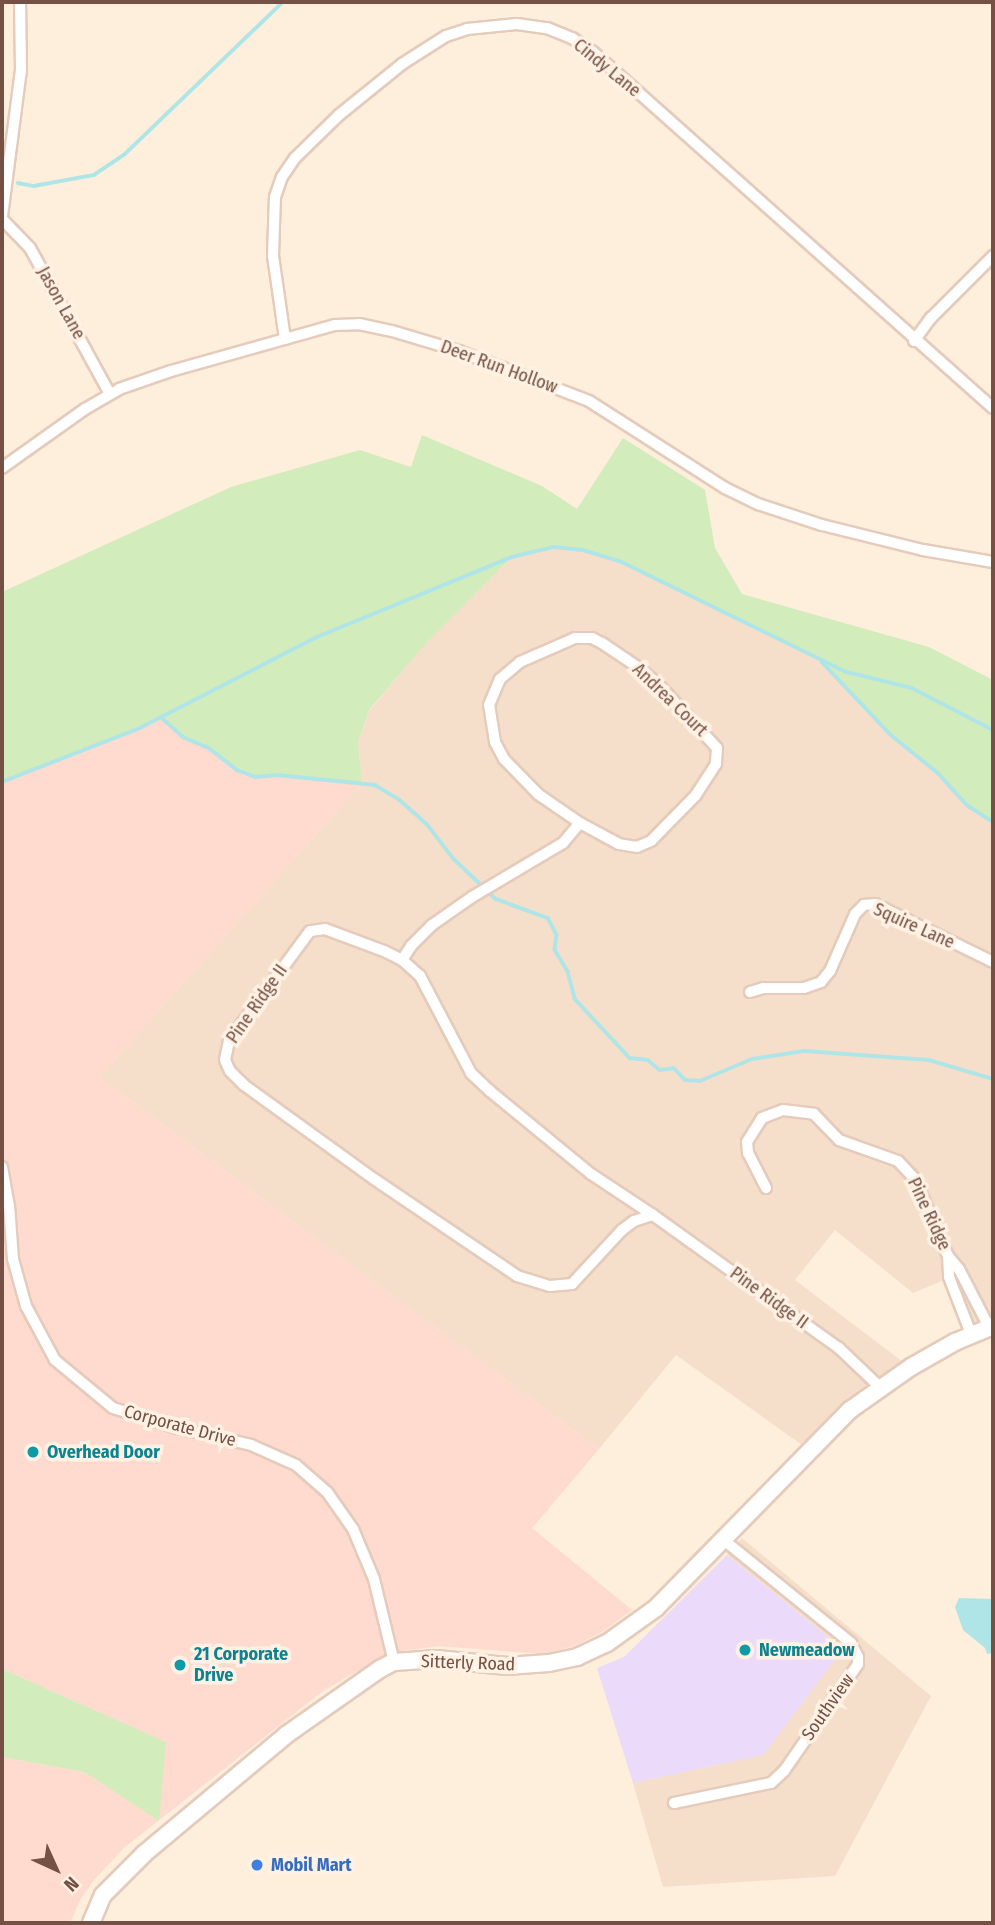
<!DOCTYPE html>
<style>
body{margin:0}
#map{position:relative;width:995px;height:1925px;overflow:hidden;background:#feeedc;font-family:"Fira Sans Condensed",sans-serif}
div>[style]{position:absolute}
.residential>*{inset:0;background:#f6dfca}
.commercial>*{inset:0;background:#ffdacf}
.education>*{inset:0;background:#ebdafa}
.green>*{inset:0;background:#d3ecbb}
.water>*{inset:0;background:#b0e5e8}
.stream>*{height:3.5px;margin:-1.75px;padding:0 1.75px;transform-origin:1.75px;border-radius:1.75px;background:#b0e5e8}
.roads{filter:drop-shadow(2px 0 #e4cbbb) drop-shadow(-2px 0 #e4cbbb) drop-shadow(0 2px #e4cbbb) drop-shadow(0 -2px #e4cbbb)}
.street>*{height:10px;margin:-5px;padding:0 5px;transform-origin:5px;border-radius:5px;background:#fff}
.secondary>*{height:16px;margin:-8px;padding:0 8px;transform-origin:8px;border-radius:8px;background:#fff}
.dots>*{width:19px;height:19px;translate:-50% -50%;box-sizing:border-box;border:4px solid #fff2e4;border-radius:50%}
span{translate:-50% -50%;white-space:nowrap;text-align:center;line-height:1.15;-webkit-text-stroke:7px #fff2e4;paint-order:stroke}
.street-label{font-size:18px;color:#745144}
.culture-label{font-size:18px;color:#0d838f;font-weight:700}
.left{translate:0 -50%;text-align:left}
.shop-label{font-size:18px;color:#366cbe;font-weight:700}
.frame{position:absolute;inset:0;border:4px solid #745144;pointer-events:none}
.north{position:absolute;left:21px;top:1834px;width:70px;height:70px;-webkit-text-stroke:5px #fff2e4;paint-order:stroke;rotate:135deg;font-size:19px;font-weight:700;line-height:28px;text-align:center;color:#745144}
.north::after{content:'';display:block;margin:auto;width:24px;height:32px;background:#745144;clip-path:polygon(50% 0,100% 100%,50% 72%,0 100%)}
</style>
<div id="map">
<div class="residential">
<i style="clip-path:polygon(554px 547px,583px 550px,622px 562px,819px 658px,890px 734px,938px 773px,967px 805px,993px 822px,993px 1316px,968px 1326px,949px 1278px,913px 1293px,835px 1230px,795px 1280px,903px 1362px,860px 1390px,802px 1445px,676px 1355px,599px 1449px,99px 1077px,362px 783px,358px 743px,369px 711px,426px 642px,512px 557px)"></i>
<i style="clip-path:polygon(742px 1538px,931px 1696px,835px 1876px,663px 1887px,633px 1783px,763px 1755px,843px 1649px,727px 1555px)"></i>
</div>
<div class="commercial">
<i style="clip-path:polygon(161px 717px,183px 737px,209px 748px,237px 770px,254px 777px,277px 775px,362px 783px,99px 1077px,599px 1449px,532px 1528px,632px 1610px,602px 1632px,574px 1646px,544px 1654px,439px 1646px,409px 1650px,373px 1662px,323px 1691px,125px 1847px,94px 1880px,80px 1900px,70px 1923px,2px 1923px,2px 1757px,84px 1772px,158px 1820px,165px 1742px,2px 1669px,2px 782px,140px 728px)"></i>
</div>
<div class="education">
<i style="clip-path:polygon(727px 1555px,843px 1649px,763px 1755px,633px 1783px,597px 1668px,624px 1657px)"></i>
</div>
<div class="green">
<i style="clip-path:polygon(422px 435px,542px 486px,577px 509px,623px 438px,705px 490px,715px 548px,742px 594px,929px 647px,993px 680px,993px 822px,967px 805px,938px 773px,890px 734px,819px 658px,622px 562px,583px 550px,554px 547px,512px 557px,427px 642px,369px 710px,358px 743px,362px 783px,277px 775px,255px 777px,237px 770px,209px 748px,183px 737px,161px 717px,140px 728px,2px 782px,2px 592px,231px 487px,360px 450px,411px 467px)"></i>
<i style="clip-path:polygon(2px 1669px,166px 1742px,159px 1821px,84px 1772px,2px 1757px)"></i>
</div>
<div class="water">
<i style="clip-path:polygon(959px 1598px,993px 1599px,993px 1653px,987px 1654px,985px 1648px,963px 1630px,955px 1607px)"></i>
</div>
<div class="stream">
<i style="left:18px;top:183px;width:16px;rotate:11deg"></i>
<i style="left:34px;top:186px;width:61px;rotate:-10.4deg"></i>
<i style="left:94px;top:175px;width:36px;rotate:-34deg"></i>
<i style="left:124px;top:155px;width:221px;rotate:-43.9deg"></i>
<i style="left:822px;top:662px;width:99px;rotate:46.6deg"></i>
<i style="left:890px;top:734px;width:62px;rotate:39.1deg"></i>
<i style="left:938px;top:773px;width:43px;rotate:47.8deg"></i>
<i style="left:967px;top:805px;width:31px;rotate:33deg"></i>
<i style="left:161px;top:717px;width:30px;rotate:42deg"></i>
<i style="left:183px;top:737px;width:28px;rotate:23deg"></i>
<i style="left:209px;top:748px;width:36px;rotate:38deg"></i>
<i style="left:237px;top:770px;width:19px;rotate:21deg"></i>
<i style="left:255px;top:777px;width:22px;rotate:-5deg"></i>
<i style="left:277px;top:775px;width:99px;rotate:5.8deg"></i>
<i style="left:375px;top:785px;width:29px;rotate:31deg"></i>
<i style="left:400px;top:800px;width:36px;rotate:42deg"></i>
<i style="left:427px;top:824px;width:44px;rotate:52.4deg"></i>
<i style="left:454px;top:859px;width:58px;rotate:43.6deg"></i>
<i style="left:496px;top:899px;width:55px;rotate:20.1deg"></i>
<i style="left:548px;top:918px;width:19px;rotate:62deg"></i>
<i style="left:557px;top:935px;width:15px;rotate:98deg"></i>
<i style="left:555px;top:950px;width:26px;rotate:59deg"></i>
<i style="left:568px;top:972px;width:28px;rotate:75deg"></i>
<i style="left:575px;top:999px;width:81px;rotate:47deg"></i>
<i style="left:630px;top:1058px;width:18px;rotate:6deg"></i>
<i style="left:648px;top:1060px;width:16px;rotate:40deg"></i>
<i style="left:660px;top:1070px;width:14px;rotate:-8deg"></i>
<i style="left:674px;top:1068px;width:16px;rotate:47deg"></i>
<i style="left:685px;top:1080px;width:15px;rotate:4deg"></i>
<i style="left:700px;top:1081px;width:56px;rotate:-22.9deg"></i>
<i style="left:752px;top:1059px;width:54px;rotate:-8.6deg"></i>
<i style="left:805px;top:1051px;width:124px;rotate:4.2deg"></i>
<i style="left:929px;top:1060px;width:67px;rotate:16.5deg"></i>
<i style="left:2px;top:782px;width:148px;rotate:-21.4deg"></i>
<i style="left:140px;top:728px;width:199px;rotate:-27.2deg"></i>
<i style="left:317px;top:637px;width:211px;rotate:-22.3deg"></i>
<i style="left:512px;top:557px;width:43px;rotate:-13.4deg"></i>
<i style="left:554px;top:547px;width:29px;rotate:6deg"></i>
<i style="left:583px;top:550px;width:41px;rotate:17.1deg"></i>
<i style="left:622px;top:562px;width:250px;rotate:26.1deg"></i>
<i style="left:847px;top:672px;width:67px;rotate:13.8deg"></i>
<i style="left:912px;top:688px;width:91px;rotate:27.4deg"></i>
</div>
<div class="roads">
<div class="street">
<i style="left:2px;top:216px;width:147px;rotate:-82.6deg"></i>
<i style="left:21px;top:70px;width:68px;rotate:-90.8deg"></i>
<i style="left:2px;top:219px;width:40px;rotate:46deg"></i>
<i style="left:30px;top:248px;width:166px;rotate:61.3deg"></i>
<i style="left:285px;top:339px;width:84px;rotate:-98.2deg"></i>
<i style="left:273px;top:256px;width:59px;rotate:-88.1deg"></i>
<i style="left:275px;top:197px;width:21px;rotate:-71deg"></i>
<i style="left:282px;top:177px;width:23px;rotate:-56deg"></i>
<i style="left:295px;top:158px;width:62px;rotate:-44.3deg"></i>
<i style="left:339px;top:115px;width:81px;rotate:-39deg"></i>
<i style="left:402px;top:64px;width:52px;rotate:-32.5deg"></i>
<i style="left:446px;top:36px;width:22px;rotate:-18deg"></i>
<i style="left:467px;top:29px;width:50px;rotate:-5.7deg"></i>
<i style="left:517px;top:24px;width:30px;rotate:8deg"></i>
<i style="left:547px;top:28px;width:27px;rotate:22deg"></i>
<i style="left:572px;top:38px;width:25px;rotate:34deg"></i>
<i style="left:593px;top:52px;width:535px;rotate:41.67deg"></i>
<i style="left:914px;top:341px;width:29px;rotate:-54deg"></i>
<i style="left:931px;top:318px;width:88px;rotate:-45deg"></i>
<i style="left:2px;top:468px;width:102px;rotate:-35.4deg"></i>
<i style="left:85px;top:409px;width:39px;rotate:-30deg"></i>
<i style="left:119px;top:389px;width:55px;rotate:-19.1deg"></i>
<i style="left:171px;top:371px;width:170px;rotate:-15.7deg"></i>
<i style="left:335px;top:325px;width:24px;rotate:-2deg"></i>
<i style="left:359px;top:324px;width:34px;rotate:12deg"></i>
<i style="left:392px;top:331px;width:70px;rotate:16.6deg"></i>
<i style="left:459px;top:351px;width:139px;rotate:21deg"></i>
<i style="left:589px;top:401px;width:161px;rotate:32.6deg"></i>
<i style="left:725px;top:488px;width:37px;rotate:26deg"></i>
<i style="left:758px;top:504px;width:67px;rotate:18.2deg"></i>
<i style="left:822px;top:525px;width:104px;rotate:13.9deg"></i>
<i style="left:923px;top:550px;width:71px;rotate:9.7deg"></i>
<i style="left:575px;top:638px;width:17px"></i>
<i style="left:592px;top:638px;width:11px;rotate:27deg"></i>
<i style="left:602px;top:643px;width:45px;rotate:34deg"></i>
<i style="left:639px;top:668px;width:23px;rotate:40deg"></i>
<i style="left:657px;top:683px;width:88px;rotate:47.3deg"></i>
<i style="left:717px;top:748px;width:16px;rotate:94deg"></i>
<i style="left:716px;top:764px;width:37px;rotate:123deg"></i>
<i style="left:696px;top:795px;width:64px;rotate:134.4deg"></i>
<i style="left:651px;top:841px;width:15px;rotate:157deg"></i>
<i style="left:637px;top:847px;width:18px;rotate:-171deg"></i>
<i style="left:619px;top:844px;width:44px;rotate:-151.7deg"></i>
<i style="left:580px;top:823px;width:51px;rotate:-145.4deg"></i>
<i style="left:538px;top:794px;width:49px;rotate:-134.2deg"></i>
<i style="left:504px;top:759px;width:19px;rotate:-118deg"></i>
<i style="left:495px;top:742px;width:37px;rotate:-99deg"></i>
<i style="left:489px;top:705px;width:28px;rotate:-67deg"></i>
<i style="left:500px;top:679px;width:26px;rotate:-40deg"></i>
<i style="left:520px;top:662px;width:60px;rotate:-23.6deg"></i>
<i style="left:402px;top:960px;width:17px;rotate:-57deg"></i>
<i style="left:411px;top:946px;width:30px;rotate:-45deg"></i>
<i style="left:432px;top:925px;width:49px;rotate:-35deg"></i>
<i style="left:472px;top:897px;width:106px;rotate:-30.7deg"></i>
<i style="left:563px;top:843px;width:26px;rotate:-50deg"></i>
<i style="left:750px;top:992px;width:14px;rotate:-17deg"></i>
<i style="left:763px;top:988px;width:41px"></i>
<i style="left:804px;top:988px;width:18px;rotate:-19deg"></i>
<i style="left:821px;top:982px;width:14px;rotate:-51deg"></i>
<i style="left:830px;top:971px;width:62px;rotate:-66.3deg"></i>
<i style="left:855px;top:914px;width:13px;rotate:-45deg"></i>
<i style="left:864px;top:905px;width:11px;rotate:-5deg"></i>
<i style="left:875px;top:904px;width:131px;rotate:26.2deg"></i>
<i style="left:2px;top:1167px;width:39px;rotate:80deg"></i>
<i style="left:9px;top:1205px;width:54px;rotate:85.8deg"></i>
<i style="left:13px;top:1259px;width:49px;rotate:74.5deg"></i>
<i style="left:26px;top:1306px;width:61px;rotate:61.8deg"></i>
<i style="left:55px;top:1360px;width:75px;rotate:39.6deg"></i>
<i style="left:113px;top:1408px;width:67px;rotate:17.4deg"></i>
<i style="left:177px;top:1428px;width:76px;rotate:12.9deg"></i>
<i style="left:251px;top:1445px;width:49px;rotate:24deg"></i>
<i style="left:296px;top:1465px;width:41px;rotate:41.1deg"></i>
<i style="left:327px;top:1492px;width:45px;rotate:54.9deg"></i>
<i style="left:353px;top:1529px;width:54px;rotate:67.2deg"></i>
<i style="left:374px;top:1579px;width:85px;rotate:76.5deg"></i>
<i style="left:766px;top:1188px;width:39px;rotate:-117deg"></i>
<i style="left:748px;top:1153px;width:11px;rotate:-95deg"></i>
<i style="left:747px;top:1142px;width:28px;rotate:-58deg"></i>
<i style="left:762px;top:1118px;width:22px;rotate:-21deg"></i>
<i style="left:783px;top:1110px;width:31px;rotate:7deg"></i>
<i style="left:814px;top:1114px;width:36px;rotate:46deg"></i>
<i style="left:839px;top:1140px;width:63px;rotate:19.6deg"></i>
<i style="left:898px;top:1161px;width:25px;rotate:47deg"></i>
<i style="left:915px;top:1179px;width:84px;rotate:66.8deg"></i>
<i style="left:948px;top:1256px;width:17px;rotate:50deg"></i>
<i style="left:959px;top:1269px;width:65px;rotate:62.7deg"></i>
<i style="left:653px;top:1215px;width:74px;rotate:-146.5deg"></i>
<i style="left:591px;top:1174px;width:131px;rotate:-140.6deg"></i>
<i style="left:490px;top:1091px;width:26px;rotate:-137deg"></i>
<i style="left:471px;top:1073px;width:110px;rotate:-117.7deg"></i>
<i style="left:420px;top:976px;width:24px;rotate:-138deg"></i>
<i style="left:402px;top:960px;width:20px;rotate:-153deg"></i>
<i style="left:384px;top:951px;width:63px;rotate:-159.6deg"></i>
<i style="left:325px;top:929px;width:15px;rotate:172deg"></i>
<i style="left:310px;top:931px;width:137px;rotate:126.4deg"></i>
<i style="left:229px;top:1041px;width:19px;rotate:102deg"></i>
<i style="left:225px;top:1060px;width:12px;rotate:66deg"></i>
<i style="left:230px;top:1071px;width:20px;rotate:45deg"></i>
<i style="left:244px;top:1085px;width:160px;rotate:35.9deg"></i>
<i style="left:374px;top:1179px;width:173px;rotate:34.1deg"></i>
<i style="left:517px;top:1276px;width:34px;rotate:17deg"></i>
<i style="left:550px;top:1286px;width:22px;rotate:-5deg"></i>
<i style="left:572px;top:1284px;width:74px;rotate:-47.2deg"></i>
<i style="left:622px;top:1230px;width:15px;rotate:-37deg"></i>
<i style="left:634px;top:1221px;width:20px;rotate:-18deg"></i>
<i style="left:653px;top:1215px;width:229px;rotate:35.6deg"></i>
<i style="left:839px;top:1348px;width:57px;rotate:43.6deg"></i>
<i style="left:948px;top:1256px;width:21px;rotate:87deg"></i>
<i style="left:949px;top:1277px;width:61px;rotate:68.9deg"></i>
<i style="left:674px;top:1803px;width:99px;rotate:-11.7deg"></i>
<i style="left:771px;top:1783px;width:18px;rotate:-43deg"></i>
<i style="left:784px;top:1771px;width:130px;rotate:-55.3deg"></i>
<i style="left:858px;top:1664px;width:7px;rotate:-90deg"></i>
<i style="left:858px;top:1657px;width:16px;rotate:-117deg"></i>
<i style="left:851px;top:1643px;width:162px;rotate:-141deg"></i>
</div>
<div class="secondary">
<i style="left:91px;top:1923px;width:30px;rotate:-67deg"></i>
<i style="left:103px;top:1895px;width:59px;rotate:-45deg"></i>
<i style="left:145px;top:1853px;width:184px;rotate:-39.9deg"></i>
<i style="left:286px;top:1735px;width:115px;rotate:-35.1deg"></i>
<i style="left:380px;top:1669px;width:16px;rotate:-27deg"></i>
<i style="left:394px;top:1662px;width:43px;rotate:-4deg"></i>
<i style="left:437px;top:1659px;width:70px;rotate:5.7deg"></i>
<i style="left:507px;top:1666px;width:42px;rotate:-4.1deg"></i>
<i style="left:549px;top:1663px;width:29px;rotate:-12deg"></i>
<i style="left:577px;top:1657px;width:33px;rotate:-25deg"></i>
<i style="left:607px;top:1643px;width:60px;rotate:-35.5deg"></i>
<i style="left:656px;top:1608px;width:277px;rotate:-45.6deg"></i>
<i style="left:850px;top:1410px;width:75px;rotate:-35.2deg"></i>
<i style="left:911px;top:1367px;width:51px;rotate:-29.6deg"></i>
<i style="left:955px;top:1342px;width:41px;rotate:-22.8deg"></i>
</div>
</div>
<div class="dots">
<i style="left:33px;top:1452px;background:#0f9aa8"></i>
<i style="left:745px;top:1650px;background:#0f9aa8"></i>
<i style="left:180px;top:1665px;background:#0f9aa8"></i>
<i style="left:257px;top:1865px;background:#3f7fe0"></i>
</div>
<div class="street-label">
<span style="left:607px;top:68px;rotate:39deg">Cindy Lane</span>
<span style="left:61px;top:303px;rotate:61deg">Jason Lane</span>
<span style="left:499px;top:367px;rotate:20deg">Deer Run Hollow</span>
<span style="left:670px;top:700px;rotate:44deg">Andrea Court</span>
<span style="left:914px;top:926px;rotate:24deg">Squire Lane</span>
<span style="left:257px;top:1004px;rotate:-55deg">Pine Ridge II</span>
<span style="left:929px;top:1214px;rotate:65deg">Pine Ridge</span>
<span style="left:769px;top:1298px;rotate:36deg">Pine Ridge II</span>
<span style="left:180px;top:1426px;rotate:15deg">Corporate Drive</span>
<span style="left:468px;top:1663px;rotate:2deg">Sitterly Road</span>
<span style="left:828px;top:1707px;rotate:-55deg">Southview</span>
</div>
<div class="culture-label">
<span class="left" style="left:47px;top:1452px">Overhead Door</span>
<span class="left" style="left:759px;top:1650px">Newmeadow</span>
<span class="left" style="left:194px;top:1665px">21 Corporate<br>Drive</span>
</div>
<div class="shop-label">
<span class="left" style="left:271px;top:1865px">Mobil Mart</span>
</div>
<div class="frame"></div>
<div class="north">N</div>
</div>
